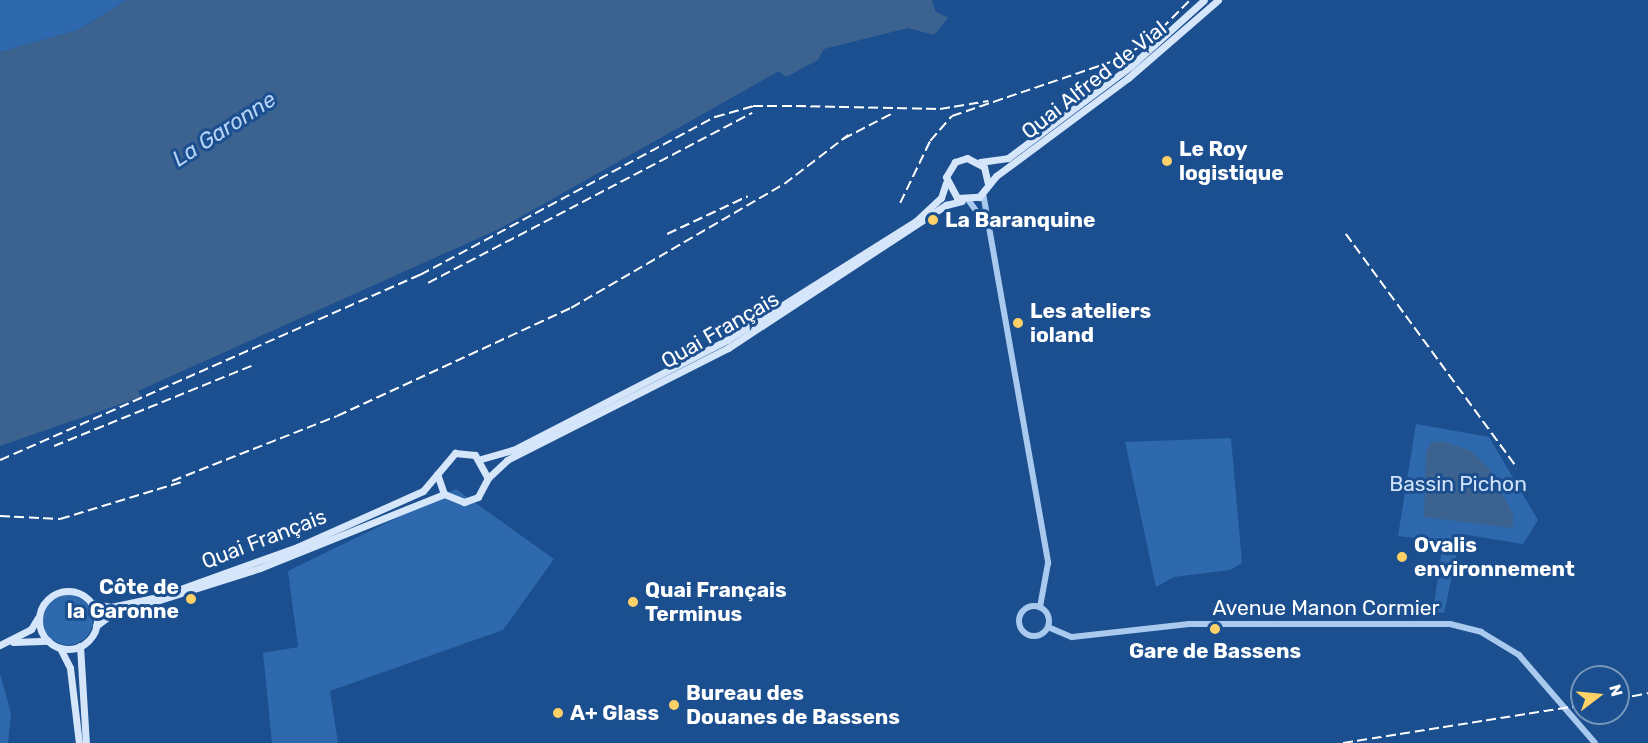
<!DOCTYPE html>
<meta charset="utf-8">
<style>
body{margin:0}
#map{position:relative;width:1648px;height:743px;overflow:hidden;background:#1b4f8f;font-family:Rubik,sans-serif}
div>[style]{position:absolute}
.green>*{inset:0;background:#2e69ad}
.round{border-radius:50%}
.water>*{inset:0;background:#3c6290}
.tertiary>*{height:6px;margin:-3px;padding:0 3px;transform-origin:3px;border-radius:3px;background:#a9c9ee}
.tertiary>.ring{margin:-3px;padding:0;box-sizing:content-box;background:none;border:6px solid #a9c9ee;border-radius:50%}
.secondary>*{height:7px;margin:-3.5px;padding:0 3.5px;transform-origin:3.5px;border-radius:3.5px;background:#d6e6fa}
.secondary>.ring{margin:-3.5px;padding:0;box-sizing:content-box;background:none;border:7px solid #d6e6fa;border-radius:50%}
.rail>*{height:1.5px;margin-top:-0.75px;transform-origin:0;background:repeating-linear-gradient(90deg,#fff 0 10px,transparent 0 14.5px)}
.dots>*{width:16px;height:16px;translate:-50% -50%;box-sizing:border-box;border:3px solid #1b4f8f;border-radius:50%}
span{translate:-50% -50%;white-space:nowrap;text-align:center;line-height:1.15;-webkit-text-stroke:6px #1b4f8f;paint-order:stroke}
.street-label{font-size:21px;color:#fff}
.poi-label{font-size:21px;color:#fff;font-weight:700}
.left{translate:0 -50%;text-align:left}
.right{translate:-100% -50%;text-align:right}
.park-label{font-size:21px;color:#cfe3fa}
.water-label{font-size:22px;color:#b5d3f5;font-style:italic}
.north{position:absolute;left:1570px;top:665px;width:60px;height:60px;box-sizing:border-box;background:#1b4f8f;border:2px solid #7695bc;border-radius:50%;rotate:74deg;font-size:16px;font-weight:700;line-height:24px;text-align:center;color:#fff}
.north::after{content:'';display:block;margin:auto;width:21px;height:27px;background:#ffd166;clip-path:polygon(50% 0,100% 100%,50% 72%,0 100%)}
</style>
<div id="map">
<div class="green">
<i style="clip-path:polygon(0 0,127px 0,78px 30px,0 52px)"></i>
<i style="clip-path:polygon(1416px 424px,1489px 437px,1538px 520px,1523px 544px,1461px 534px,1444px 613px,1433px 612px,1443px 541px,1398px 536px)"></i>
<i style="clip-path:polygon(1231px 438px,1242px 563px,1230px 570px,1174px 577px,1156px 587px,1125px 442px)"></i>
<i style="clip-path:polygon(456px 489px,554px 559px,503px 630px,330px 691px,338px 743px,272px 743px,263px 653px,298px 647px,288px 571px)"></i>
<i class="round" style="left:43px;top:595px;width:50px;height:50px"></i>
<i style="clip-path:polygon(0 673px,11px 714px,8px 743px,0 743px)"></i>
</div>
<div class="water">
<i style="clip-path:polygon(127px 0,932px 0,935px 11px,948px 18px,934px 35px,908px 28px,824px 49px,818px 60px,786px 77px,779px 71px,499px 229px,138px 391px,141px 397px,0 446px,0 52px,78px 30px)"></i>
<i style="clip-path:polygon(1442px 441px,1469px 450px,1488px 467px,1514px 516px,1512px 528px,1424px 517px,1426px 452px,1431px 443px)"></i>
</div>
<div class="tertiary">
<i style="left:983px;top:193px;width:376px;rotate:80deg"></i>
<i style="left:1048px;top:563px;width:45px;rotate:100.3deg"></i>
<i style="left:969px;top:201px;width:27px;rotate:54deg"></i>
<i class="ring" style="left:1019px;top:606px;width:24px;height:24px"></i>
<i style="left:1048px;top:627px;width:26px;rotate:23deg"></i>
<i style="left:1072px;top:637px;width:118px;rotate:-6.3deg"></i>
<i style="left:1189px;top:624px;width:261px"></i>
<i style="left:1450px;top:624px;width:32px;rotate:14deg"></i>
<i style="left:1481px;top:632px;width:44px;rotate:31.2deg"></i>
<i style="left:1519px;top:655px;width:116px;rotate:49.2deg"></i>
</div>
<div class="secondary">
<i style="left:980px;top:162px;width:28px;rotate:-8deg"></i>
<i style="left:1008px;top:158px;width:154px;rotate:-36.8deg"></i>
<i style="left:1131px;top:66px;width:98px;rotate:-42.1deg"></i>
<i style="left:988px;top:184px;width:17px;rotate:-103deg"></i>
<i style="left:984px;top:167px;width:19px;rotate:-152deg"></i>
<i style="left:967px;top:158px;width:13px;rotate:162deg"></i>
<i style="left:955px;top:162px;width:17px;rotate:121deg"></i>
<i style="left:946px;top:177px;width:24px;rotate:62deg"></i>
<i style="left:957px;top:198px;width:22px;rotate:-3deg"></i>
<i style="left:979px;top:197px;width:27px;rotate:-51deg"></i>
<i style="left:996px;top:176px;width:164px;rotate:-36.6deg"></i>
<i style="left:1128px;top:78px;width:119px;rotate:-40.9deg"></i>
<i style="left:481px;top:459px;width:33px;rotate:-16deg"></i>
<i style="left:513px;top:450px;width:241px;rotate:-27.2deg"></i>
<i style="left:727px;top:340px;width:223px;rotate:-32.2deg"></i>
<i style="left:916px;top:221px;width:34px;rotate:-43deg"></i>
<i style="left:941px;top:198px;width:16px;rotate:-72deg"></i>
<i style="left:488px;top:478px;width:26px;rotate:-43deg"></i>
<i style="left:507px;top:460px;width:248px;rotate:-26.9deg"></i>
<i style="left:728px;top:348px;width:261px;rotate:-33.3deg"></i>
<i style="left:946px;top:205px;width:16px;rotate:-14deg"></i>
<i class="ring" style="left:39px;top:591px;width:51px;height:51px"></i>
<i style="left:91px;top:603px;width:20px;rotate:11deg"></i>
<i style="left:111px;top:607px;width:48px;rotate:-12deg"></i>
<i style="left:158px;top:597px;width:145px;rotate:-19.7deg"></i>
<i style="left:295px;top:548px;width:140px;rotate:-24deg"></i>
<i style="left:423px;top:491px;width:50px;rotate:-49.9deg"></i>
<i style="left:455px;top:453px;width:20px;rotate:6deg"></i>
<i style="left:475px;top:455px;width:26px;rotate:61deg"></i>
<i style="left:488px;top:478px;width:21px;rotate:118deg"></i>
<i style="left:478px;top:497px;width:15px;rotate:160deg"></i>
<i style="left:464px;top:502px;width:22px;rotate:-158deg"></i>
<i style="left:444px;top:494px;width:21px;rotate:-109deg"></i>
<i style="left:96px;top:626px;width:16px;rotate:-38deg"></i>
<i style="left:109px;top:616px;width:158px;rotate:-17.6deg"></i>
<i style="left:260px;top:568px;width:198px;rotate:-21.9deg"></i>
<i style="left:13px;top:642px;width:35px;rotate:-2deg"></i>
<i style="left:0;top:645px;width:35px;rotate:-27deg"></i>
<i style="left:31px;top:629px;width:13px;rotate:-58deg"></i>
<i style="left:80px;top:646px;width:97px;rotate:86.5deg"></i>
<i style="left:60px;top:648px;width:22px;rotate:63deg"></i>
<i style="left:70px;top:668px;width:76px;rotate:83.2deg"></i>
</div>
<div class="rail">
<i style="left:796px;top:106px;width:144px;rotate:1.2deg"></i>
<i style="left:940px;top:109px;width:49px;rotate:-9.5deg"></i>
<i style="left:843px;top:139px;width:56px;rotate:-27.5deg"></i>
<i style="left:900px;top:203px;width:69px;rotate:-64.2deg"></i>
<i style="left:930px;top:141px;width:33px;rotate:-49deg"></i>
<i style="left:952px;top:116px;width:180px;rotate:-18.8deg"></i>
<i style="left:1122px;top:58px;width:35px;rotate:-33deg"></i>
<i style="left:1151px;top:39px;width:55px;rotate:-45deg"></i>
<i style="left:667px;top:234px;width:89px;rotate:-25.1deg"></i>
<i style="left:1346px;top:234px;width:290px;rotate:53.8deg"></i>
<i style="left:428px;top:283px;width:366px;rotate:-27.7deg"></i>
<i style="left:54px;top:446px;width:215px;rotate:-22.1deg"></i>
<i style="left:0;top:460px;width:459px;rotate:-23.8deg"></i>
<i style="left:420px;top:275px;width:335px;rotate:-28.2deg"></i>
<i style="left:715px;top:117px;width:40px;rotate:-16deg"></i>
<i style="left:753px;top:106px;width:52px"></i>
<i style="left:172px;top:481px;width:177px;rotate:-21.5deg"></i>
<i style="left:337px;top:416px;width:258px;rotate:-24.8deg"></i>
<i style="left:571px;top:308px;width:246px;rotate:-30.2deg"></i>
<i style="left:784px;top:184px;width:81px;rotate:-37.4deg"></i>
<i style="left:0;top:516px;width:60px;rotate:2.9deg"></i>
<i style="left:60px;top:519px;width:127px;rotate:-16.9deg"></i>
<i style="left:1618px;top:699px;width:31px;rotate:-11deg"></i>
<i style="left:1343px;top:743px;width:242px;rotate:-9deg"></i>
</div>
<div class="dots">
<i style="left:1167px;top:161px;background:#ffd166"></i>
<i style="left:933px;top:220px;background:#ffd166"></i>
<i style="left:1018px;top:323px;background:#ffd166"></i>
<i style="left:1402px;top:557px;background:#ffd166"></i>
<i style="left:191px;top:599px;background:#ffd166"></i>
<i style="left:633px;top:602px;background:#ffd166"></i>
<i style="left:1215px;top:629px;background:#ffd166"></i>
<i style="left:674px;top:705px;background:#ffd166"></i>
<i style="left:558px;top:713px;background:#ffd166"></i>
</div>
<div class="street-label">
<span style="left:1094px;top:80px;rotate:-38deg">Quai Alfred de Vial</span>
<span style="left:720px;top:330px;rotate:-30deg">Quai Français</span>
<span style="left:264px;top:539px;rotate:-21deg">Quai Français</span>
<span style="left:1326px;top:608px">Avenue Manon Cormier</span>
</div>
<div class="poi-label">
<span class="left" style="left:1179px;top:161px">Le Roy<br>logistique</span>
<span class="left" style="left:945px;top:220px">La Baranquine</span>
<span class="left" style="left:1030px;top:323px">Les ateliers<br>ioland</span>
<span class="left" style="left:1414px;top:557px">Ovalis<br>environnement</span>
<span class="right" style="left:179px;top:599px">Côte de<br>la Garonne</span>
<span class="left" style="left:645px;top:602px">Quai Français<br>Terminus</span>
<span style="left:1215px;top:651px">Gare de Bassens</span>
<span class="left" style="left:686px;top:705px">Bureau des<br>Douanes de Bassens</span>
<span class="left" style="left:570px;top:713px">A+ Glass</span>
</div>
<div class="park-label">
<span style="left:1458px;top:484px">Bassin Pichon</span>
</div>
<div class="water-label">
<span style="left:224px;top:129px;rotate:-33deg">La Garonne</span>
</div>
<div class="north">N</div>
</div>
